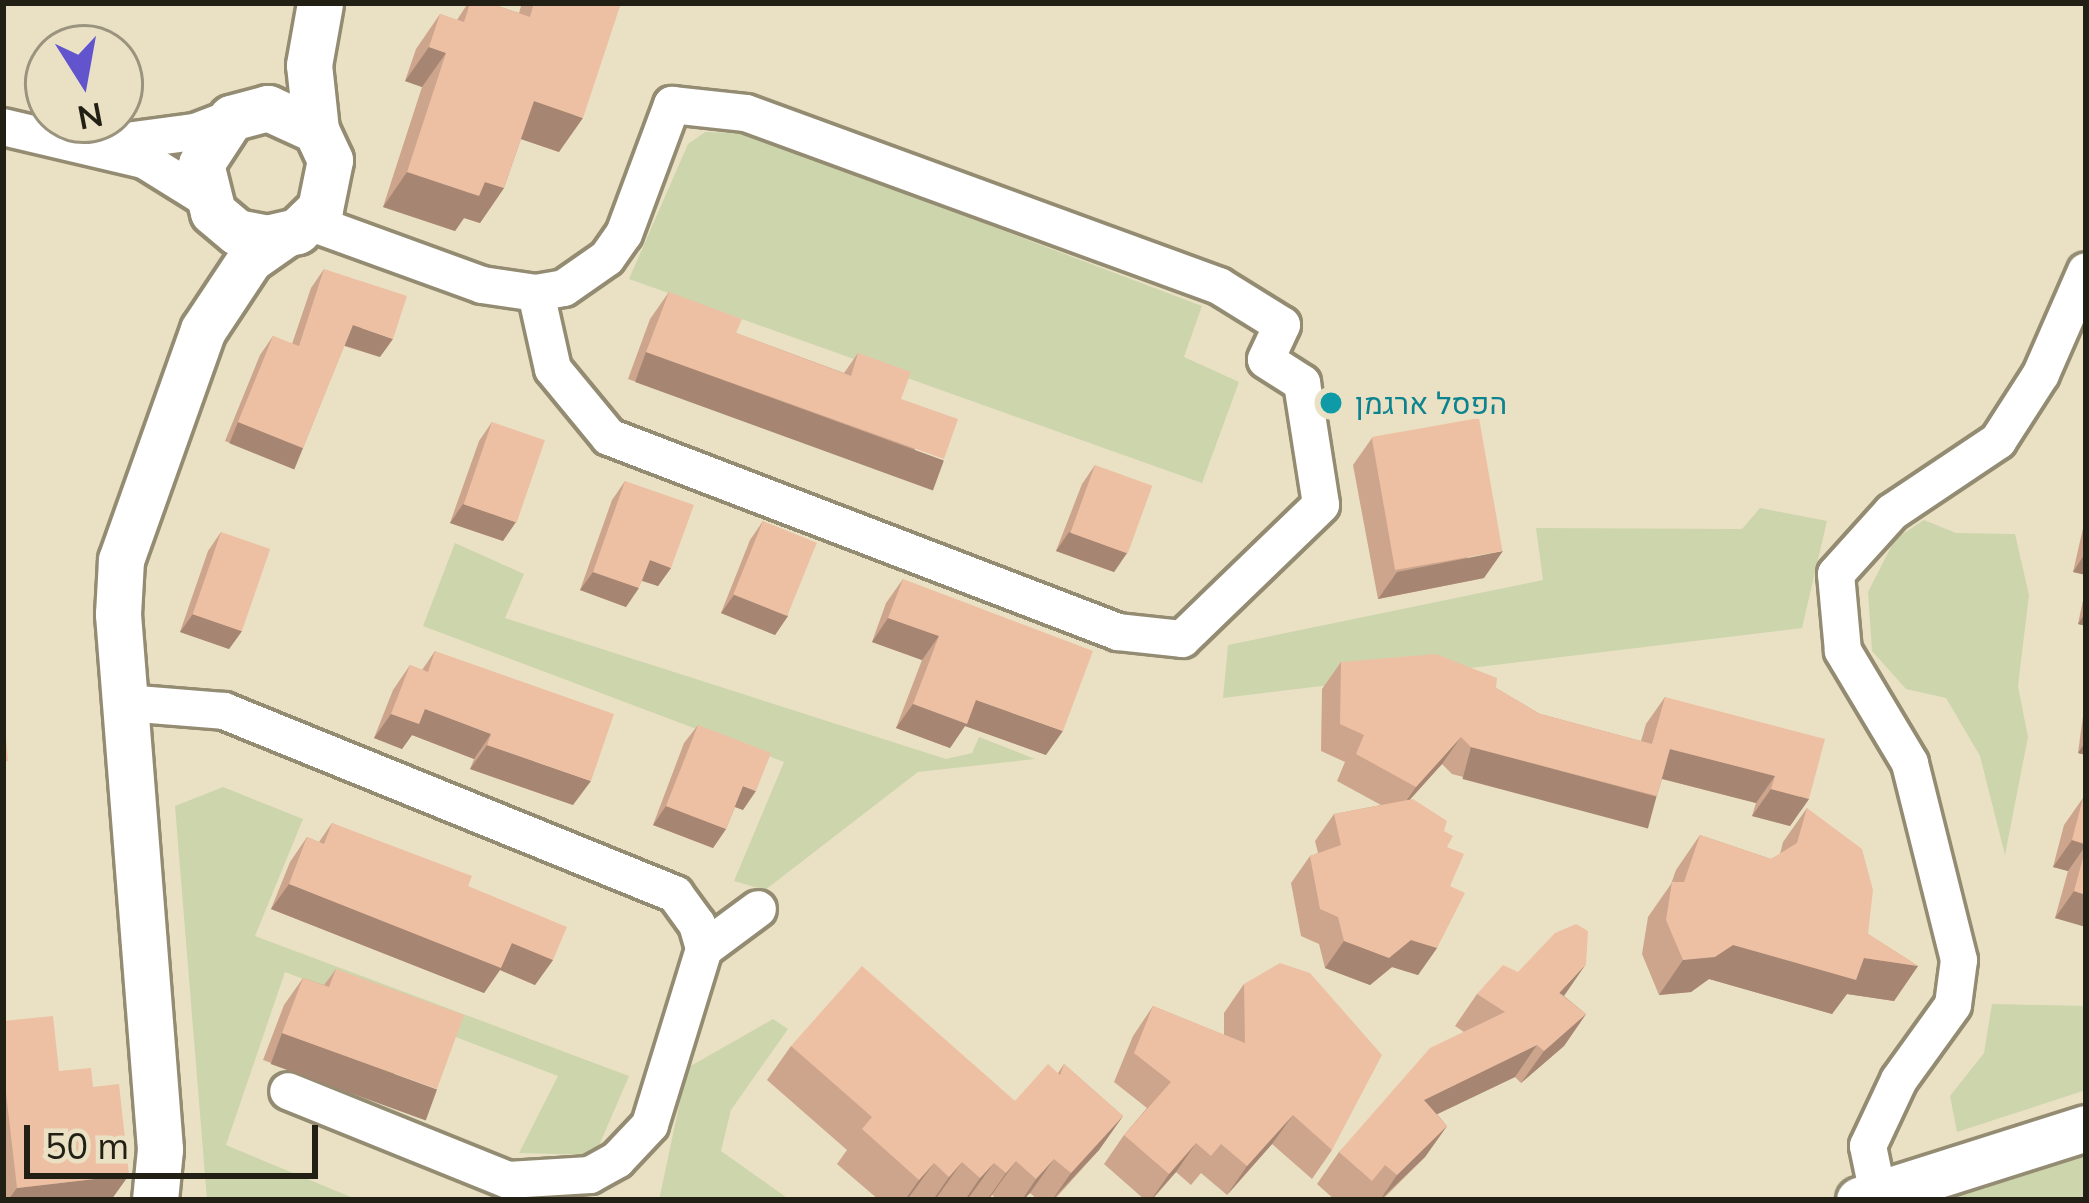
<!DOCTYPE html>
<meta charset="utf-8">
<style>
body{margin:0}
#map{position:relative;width:2089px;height:1203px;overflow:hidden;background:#eae1c4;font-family:Mulish,Heebo,sans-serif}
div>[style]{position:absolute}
.green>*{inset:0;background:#cdd5ad}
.roads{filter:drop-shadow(3px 0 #948c72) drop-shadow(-3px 0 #948c72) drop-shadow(0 3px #948c72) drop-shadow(0 -3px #948c72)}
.minor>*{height:36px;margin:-18px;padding:0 18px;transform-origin:18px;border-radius:18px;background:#fff}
.tertiary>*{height:45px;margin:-22.5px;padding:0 22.5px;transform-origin:22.5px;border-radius:22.5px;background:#fff}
.wall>*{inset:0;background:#cca58c}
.shaded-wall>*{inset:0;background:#a68672;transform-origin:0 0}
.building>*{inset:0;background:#edc0a3;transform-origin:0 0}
.dots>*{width:33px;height:33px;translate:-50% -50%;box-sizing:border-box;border:6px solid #eae1c4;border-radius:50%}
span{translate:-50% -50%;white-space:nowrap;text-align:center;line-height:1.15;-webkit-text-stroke:10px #eae1c4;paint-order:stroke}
.culture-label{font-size:30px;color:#0d838f}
.left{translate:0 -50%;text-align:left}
.frame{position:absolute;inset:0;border:6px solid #221f14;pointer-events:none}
.north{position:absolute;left:24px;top:24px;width:120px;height:120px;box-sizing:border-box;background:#eae1c4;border:3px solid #9a937e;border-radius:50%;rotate:169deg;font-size:33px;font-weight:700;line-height:48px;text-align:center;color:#221f14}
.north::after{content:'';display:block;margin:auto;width:42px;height:54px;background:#6154cd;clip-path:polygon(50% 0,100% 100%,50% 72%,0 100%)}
.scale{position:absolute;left:24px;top:1125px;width:294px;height:54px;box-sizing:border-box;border:6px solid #221f14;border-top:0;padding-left:15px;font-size:36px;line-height:42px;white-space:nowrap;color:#221f14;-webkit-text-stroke:9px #eae1c4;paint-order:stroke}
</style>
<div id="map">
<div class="green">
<i style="clip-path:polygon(705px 132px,745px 133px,1202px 306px,1184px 357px,1239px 382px,1202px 483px,629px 279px,688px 144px)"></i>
<i style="clip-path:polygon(1760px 508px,1827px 521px,1802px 628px,1223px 698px,1228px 645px,1543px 580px,1536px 528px,1742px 529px)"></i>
<i style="clip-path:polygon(1924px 520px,1956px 533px,2015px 534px,2029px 595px,2018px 686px,2028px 737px,2005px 855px,1980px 756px,1946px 698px,1906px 689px,1872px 651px,1868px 592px,1895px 539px)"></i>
<i style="clip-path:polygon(455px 543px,524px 574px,505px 618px,946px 759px,972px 753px,979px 737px,1035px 759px,918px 772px,765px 890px,734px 881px,784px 762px,423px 626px)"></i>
<i style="clip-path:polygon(223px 787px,303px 819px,255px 936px,629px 1076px,595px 1155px,519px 1153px,558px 1076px,285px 972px,226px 1145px,358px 1200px,207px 1200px,175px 806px)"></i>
<i style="clip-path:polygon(1992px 1004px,2086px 1006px,2086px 1090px,1957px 1132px,1950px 1096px,1984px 1053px)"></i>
<i style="clip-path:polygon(773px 1019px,788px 1029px,731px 1110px,721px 1151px,790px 1200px,659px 1200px,687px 1068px)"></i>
<i style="clip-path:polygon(2086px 1151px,2086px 1200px,1941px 1200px,2031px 1171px)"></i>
</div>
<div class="roads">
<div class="minor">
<i style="left:3px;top:127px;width:145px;rotate:13.2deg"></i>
<i style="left:144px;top:160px;width:72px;rotate:31.9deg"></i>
<i style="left:111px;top:143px;width:85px;rotate:-7.5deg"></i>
<i style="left:195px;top:132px;width:39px;rotate:-21deg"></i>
<i style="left:309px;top:222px;width:184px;rotate:20deg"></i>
<i style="left:482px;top:285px;width:55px;rotate:8.4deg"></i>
<i style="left:536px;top:293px;width:28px;rotate:-10deg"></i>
<i style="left:564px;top:288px;width:52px;rotate:-34.9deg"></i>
<i style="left:607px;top:258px;width:29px;rotate:-55deg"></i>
<i style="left:624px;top:234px;width:138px;rotate:-69.6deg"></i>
<i style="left:672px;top:105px;width:74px;rotate:6.2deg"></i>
<i style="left:746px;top:113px;width:504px;rotate:20.09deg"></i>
<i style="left:1219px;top:286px;width:74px;rotate:31.8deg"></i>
<i style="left:1282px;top:325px;width:38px;rotate:115deg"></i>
<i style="left:1266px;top:360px;width:43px;rotate:32.6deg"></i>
<i style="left:1302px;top:383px;width:123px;rotate:81.1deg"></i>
<i style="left:1321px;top:505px;width:193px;rotate:136deg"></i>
<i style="left:1182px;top:639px;width:64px;rotate:-173.8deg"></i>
<i style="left:1118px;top:632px;width:545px;rotate:-159.04deg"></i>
<i style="left:609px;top:437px;width:88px;rotate:-129.5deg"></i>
<i style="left:553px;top:369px;width:78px;rotate:-102.6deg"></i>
<i style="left:125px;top:703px;width:99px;rotate:4.6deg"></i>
<i style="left:224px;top:711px;width:487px;rotate:22.1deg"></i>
<i style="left:675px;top:894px;width:37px;rotate:54deg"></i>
<i style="left:697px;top:924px;width:26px;rotate:74deg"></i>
<i style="left:704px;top:949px;width:184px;rotate:107.1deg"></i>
<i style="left:650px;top:1125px;width:48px;rotate:133.3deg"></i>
<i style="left:617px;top:1160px;width:31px;rotate:151deg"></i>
<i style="left:590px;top:1175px;width:82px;rotate:176.5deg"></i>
<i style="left:508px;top:1180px;width:237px;rotate:-158deg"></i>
<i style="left:704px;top:949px;width:67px;rotate:-36.5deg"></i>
<i style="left:1878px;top:1194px;width:49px;rotate:-101.8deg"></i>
<i style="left:1868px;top:1146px;width:73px;rotate:-64.8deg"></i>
<i style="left:1899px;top:1080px;width:92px;rotate:-54.2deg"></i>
<i style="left:1953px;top:1005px;width:45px;rotate:-82.4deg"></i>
<i style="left:1959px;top:960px;width:203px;rotate:-104deg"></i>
<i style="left:1910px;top:763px;width:131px;rotate:-120.9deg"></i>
<i style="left:1843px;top:651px;width:77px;rotate:-95.2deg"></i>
<i style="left:1836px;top:574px;width:84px;rotate:-47.9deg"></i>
<i style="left:1892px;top:512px;width:128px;rotate:-33.8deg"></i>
<i style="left:1998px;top:441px;width:80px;rotate:-57.3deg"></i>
<i style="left:2041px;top:374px;width:112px;rotate:-66.4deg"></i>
</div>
<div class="tertiary">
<i style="left:316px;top:130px;width:53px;rotate:-155.4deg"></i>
<i style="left:268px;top:108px;width:38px;rotate:165deg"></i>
<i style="left:231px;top:118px;width:55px;rotate:123.1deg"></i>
<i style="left:201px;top:164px;width:49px;rotate:76deg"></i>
<i style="left:213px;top:212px;width:31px;rotate:40deg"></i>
<i style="left:237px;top:232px;width:31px;rotate:11deg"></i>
<i style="left:267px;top:238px;width:31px;rotate:-13deg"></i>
<i style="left:297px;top:231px;width:32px;rotate:-44deg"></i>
<i style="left:320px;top:209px;width:50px;rotate:-78.5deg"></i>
<i style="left:330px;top:160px;width:33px;rotate:-115deg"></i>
<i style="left:316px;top:130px;width:65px;rotate:-96.1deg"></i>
<i style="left:309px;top:65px;width:63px;rotate:-79.9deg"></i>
<i style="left:155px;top:1200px;width:51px;rotate:-84.4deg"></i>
<i style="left:160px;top:1149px;width:537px;rotate:-94.49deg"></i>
<i style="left:118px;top:614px;width:54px;rotate:-86.8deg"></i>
<i style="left:121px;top:560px;width:244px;rotate:-70.4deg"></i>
<i style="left:203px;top:330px;width:85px;rotate:-56.5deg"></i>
<i style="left:250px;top:259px;width:40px;rotate:-34.9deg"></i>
<i style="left:1859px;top:1200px;width:238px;rotate:-17.6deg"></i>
</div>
</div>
<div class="wall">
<i style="clip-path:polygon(468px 3px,489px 3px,519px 13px,522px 3px,621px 3px,559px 152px,521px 139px,504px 188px,480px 223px,464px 218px,455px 231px,383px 207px,422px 87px,405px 81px,416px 49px,440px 14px,457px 20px)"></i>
<i style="clip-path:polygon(324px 269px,380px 357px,344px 346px,303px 448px,290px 467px,225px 441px,260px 355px,273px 336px,292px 344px,311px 288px)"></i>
<i style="clip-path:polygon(669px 292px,736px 333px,844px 373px,858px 353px,901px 399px,925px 486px,628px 379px,650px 319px)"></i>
<i style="clip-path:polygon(492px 422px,503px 541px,450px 523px,479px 441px)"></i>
<i style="clip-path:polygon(1372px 438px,1484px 578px,1378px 599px,1353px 465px)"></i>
<i style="clip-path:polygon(1095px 465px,1127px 553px,1114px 572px,1056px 551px,1082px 484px)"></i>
<i style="clip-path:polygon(625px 481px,671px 568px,658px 586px,642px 581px,626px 607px,580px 590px,612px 500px)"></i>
<i style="clip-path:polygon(2086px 515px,2086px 575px,2073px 572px)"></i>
<i style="clip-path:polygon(763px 521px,788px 616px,775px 635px,721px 613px,750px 540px)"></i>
<i style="clip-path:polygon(221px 532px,242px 631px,229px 649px,180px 632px,208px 551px)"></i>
<i style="clip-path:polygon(903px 579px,1046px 755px,965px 726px,950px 748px,896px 728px,922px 660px,872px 642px,886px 603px)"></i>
<i style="clip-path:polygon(2086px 586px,2086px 626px,2078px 624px)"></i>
<i style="clip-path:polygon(435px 651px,573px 805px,470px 769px,474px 759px,412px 735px,402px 749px,374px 738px,393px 690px,410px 665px,422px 670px)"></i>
<i style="clip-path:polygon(1341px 662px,1496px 688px,1540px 714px,1641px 741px,1646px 724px,1665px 697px,1809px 799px,1790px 826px,1752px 816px,1756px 803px,1662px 779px,1657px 796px,1638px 823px,1452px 774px,1442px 764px,1410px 799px,1444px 831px,1447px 847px,1450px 886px,1437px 948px,1418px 975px,1392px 967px,1370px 985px,1325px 968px,1319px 944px,1301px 936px,1291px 883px,1310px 856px,1318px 853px,1315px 841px,1334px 814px,1381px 805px,1337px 781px,1345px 762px,1321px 751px,1322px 689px)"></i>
<i style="clip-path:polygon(2086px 694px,2086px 755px,2078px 753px)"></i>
<i style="clip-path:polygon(698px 725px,743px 810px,735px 807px,726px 829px,713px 848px,653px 825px,684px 743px)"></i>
<i style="clip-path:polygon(2083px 798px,2086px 799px,2086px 927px,2055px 918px,2068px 871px,2053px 867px,2064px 825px)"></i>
<i style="clip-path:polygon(1807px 808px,1868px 934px,1918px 966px,1894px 1001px,1847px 994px,1832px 1014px,1709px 979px,1691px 992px,1659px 995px,1642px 954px,1648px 917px,1671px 884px,1676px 870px,1700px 835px,1771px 859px,1780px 854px,1783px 842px)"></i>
<i style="clip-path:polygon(332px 823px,468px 886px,553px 960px,535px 985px,500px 970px,484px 993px,271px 909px,290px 862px,307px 837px,319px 842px)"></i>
<i style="clip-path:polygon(336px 969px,418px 1116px,263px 1060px,284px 1005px,303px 978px,324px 985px)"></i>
<i style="clip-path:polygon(1518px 972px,1564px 996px,1586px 1014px,1564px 1046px,1521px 1083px,1515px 1077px,1437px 1114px,1447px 1126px,1425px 1157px,1382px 1200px,1367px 1200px,1363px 1197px,1360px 1200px,1335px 1200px,1317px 1184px,1339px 1152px,1464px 1032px,1455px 1026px,1477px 994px)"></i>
<i style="clip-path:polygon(1244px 984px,1332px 1150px,1312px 1179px,1272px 1144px,1227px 1195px,1201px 1173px,1191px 1185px,1176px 1172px,1152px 1200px,1145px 1200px,1104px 1164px,1124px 1135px,1147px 1108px,1114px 1082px,1133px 1036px,1153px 1006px,1224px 1035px,1224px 1013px)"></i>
<i style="clip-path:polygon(3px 1021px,59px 1071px,93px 1087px,129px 1175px,111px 1200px,3px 1200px)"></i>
<i style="clip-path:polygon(791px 1046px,1015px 1101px,1058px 1073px,1064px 1064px,1123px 1116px,1099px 1150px,1054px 1200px,1038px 1200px,1030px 1193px,1024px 1200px,998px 1200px,992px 1195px,988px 1200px,974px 1200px,970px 1197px,967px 1200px,942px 1200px,938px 1197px,935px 1200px,913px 1200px,910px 1197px,907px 1200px,879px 1200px,837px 1164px,847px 1150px,767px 1080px)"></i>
</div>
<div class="shaded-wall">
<i style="clip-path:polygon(429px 47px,446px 53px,422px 87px,405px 81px)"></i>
<i style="clip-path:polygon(534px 101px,583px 118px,559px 152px,509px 135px)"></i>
<i style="clip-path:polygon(407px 172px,485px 182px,504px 188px,480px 223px,464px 218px,455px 231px,383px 207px)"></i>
<i style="clip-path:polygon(353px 325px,393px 339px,380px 357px,340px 344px)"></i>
<i style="left:646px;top:352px;width:317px;height:32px;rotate:20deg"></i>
<i style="left:238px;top:422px;width:70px;height:23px;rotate:22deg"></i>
<i style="clip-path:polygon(463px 504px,516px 522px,503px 541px,450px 523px)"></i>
<i style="clip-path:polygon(1069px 532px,1127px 553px,1114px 572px,1056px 551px)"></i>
<i style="clip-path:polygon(1503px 551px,1484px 578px,1378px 599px,1397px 572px)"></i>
<i style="clip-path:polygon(2086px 552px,2086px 575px,2073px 572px)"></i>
<i style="clip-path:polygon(650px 560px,671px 568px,658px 586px,637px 579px)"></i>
<i style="clip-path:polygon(593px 572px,639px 588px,626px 607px,580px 590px)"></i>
<i style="clip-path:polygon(734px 595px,788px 616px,775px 635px,721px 613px)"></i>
<i style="clip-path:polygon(2086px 612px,2086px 626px,2078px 624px)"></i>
<i style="clip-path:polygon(193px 614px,242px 631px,229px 649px,180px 632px)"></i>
<i style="clip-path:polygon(888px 618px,939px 636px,922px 660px,872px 642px)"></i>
<i style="clip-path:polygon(976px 700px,1063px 731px,1046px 755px,965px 726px,950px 748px,896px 728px,913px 704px)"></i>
<i style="clip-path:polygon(425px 709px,491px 734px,474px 759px,412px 735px,402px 749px,374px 738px,391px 714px)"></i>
<i style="clip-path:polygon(1461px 737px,1442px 764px,1397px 814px,1416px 787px)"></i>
<i style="clip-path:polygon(2086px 741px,2086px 755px,2078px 753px)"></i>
<i style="clip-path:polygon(487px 745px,591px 781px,573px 805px,470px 769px)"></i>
<i style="left:1471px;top:747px;width:192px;height:33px;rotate:15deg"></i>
<i style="clip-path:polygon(1670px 749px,1775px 776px,1756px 803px,1651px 776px)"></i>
<i style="clip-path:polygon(743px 786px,756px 791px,743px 810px,730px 805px)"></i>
<i style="clip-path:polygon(1771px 789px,1809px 799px,1790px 826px,1752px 816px)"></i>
<i style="clip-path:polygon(666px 806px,726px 829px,713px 848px,653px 825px)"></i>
<i style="clip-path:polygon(2072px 840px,2086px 845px,2068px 871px,2053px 867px)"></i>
<i style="clip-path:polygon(289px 884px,512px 943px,553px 960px,535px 985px,500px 970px,484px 993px,271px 909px)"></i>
<i style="clip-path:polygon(2074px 891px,2086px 895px,2086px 927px,2055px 918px)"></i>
<i style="clip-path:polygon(1411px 940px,1437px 948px,1418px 975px,1392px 967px,1370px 985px,1325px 968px,1344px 941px)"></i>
<i style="clip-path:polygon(1733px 945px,1864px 958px,1918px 966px,1894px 1001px,1847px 994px,1832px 1014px,1709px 979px,1691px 992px,1659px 995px,1683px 960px)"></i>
<i style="clip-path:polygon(1586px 964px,1564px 996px,1559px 993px)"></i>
<i style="clip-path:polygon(1586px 1014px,1564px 1046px,1521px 1083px,1544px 1051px)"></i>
<i style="left:282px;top:1033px;width:165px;height:33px;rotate:20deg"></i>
<i style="clip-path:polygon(1537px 1045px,1515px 1077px,1402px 1131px,1424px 1100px)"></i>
<i style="clip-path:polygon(1293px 1115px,1272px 1144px,1227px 1195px,1247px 1166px)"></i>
<i style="clip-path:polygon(1123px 1116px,1099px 1150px,1052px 1200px,1071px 1173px)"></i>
<i style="clip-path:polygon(1447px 1126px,1425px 1157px,1380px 1200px,1397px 1175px)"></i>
<i style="clip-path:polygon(1196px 1143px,1176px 1172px,1151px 1200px,1169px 1174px)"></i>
<i style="clip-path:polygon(1054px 1159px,1030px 1193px,1022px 1200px,1036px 1179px)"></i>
<i style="clip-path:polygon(1016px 1161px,988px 1200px,987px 1200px,1006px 1173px)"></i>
<i style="clip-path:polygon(962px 1162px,935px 1200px,933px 1200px,949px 1177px)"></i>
<i style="clip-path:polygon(934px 1163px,907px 1200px,905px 1200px,919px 1180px)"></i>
<i style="clip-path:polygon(994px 1163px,967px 1200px,965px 1200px,980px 1178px)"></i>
<i style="clip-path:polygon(129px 1175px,111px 1200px,8px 1200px,17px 1188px)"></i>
</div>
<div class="building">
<i style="clip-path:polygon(470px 3px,489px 3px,530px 17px,534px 3px,621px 3px,583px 118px,534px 101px,504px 188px,485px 182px,479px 196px,407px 172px,446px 53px,429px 47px,440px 14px,464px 22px)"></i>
<i style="clip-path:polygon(324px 269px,407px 296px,393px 339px,353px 325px,303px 448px,238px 422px,273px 336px,299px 346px)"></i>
<i style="clip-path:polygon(669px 292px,742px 319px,736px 333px,851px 376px,858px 353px,911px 372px,901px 399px,958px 419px,944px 459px,646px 352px)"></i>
<i style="left:1479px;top:418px;width:135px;height:109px;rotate:80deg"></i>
<i style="left:492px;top:422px;width:56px;height:87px;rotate:19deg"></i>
<i style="left:1095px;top:465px;width:61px;height:72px;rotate:20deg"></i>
<i style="clip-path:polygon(625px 481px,694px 505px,671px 568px,650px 560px,639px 588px,593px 572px)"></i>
<i style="left:763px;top:521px;width:58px;height:79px;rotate:22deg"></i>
<i style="left:221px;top:532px;width:52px;height:87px;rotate:19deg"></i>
<i style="clip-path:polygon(903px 579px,1093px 651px,1063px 731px,976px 700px,967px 724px,913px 704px,939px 636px,888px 618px)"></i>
<i style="clip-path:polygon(435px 651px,614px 714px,591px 781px,487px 745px,491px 734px,425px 709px,419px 724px,391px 714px,410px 665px,428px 672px)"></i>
<i style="clip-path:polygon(1436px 654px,1497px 678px,1496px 688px,1540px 714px,1652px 744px,1665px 697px,1825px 739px,1809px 799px,1771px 789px,1775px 776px,1670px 749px,1657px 796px,1471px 747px,1461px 737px,1416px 787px,1356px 754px,1364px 735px,1340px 724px,1341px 662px)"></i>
<i style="clip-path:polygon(3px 704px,8px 761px,3px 762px)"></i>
<i style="clip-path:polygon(698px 725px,771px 753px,756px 791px,743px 786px,726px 829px,666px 806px)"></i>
<i style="clip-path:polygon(2083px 798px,2086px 799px,2086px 844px,2072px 840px)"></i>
<i style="clip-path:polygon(1413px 799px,1447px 821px,1444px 831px,1453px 836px,1447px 847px,1464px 854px,1450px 886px,1465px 893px,1437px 948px,1411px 940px,1389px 958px,1344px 941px,1338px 917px,1320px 909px,1310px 856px,1341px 845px,1334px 814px)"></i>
<i style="clip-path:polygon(1807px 808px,1862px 849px,1873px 890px,1868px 934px,1918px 966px,1864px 958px,1856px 980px,1733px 945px,1715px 957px,1683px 960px,1666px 920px,1672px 882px,1684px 882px,1700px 835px,1771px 859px,1797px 843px)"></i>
<i style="clip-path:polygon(332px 823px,472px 876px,468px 886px,567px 927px,553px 960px,512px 943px,501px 968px,289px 884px,307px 837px,324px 844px)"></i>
<i style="clip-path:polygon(2086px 847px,2086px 895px,2074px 891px)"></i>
<i style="clip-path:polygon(1576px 924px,1588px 931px,1586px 964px,1559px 993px,1586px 1014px,1544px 1051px,1537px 1045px,1424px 1100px,1447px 1126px,1397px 1175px,1385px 1165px,1372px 1181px,1339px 1152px,1430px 1048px,1505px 1012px,1477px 994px,1503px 965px,1518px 972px,1555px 933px)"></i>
<i style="clip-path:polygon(1280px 963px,1310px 973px,1382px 1055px,1332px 1150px,1293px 1115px,1247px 1166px,1221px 1144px,1211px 1156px,1196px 1143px,1169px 1174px,1124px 1135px,1171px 1082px,1134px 1053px,1153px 1006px,1245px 1043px,1244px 984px)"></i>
<i style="clip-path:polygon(862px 966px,1015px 1101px,1048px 1064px,1060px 1075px,1064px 1064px,1123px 1116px,1071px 1173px,1054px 1159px,1036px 1179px,1016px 1161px,1006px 1173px,994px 1163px,980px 1178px,962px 1162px,949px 1177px,934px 1163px,919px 1180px,862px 1129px,872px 1117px,791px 1046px)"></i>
<i style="clip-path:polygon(336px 969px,464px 1015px,437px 1089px,282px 1033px,303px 978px,329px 987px)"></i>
<i style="clip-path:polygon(53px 1016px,59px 1071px,91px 1068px,93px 1087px,119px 1084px,129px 1175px,17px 1188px,3px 1067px,3px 1021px)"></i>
</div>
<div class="dots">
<i style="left:1331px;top:403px;background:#0f9aa8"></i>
</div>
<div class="culture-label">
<span class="left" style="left:1355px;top:403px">הפסל ארגמן</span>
</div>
<div class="frame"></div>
<div class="north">N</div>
<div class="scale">50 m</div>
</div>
